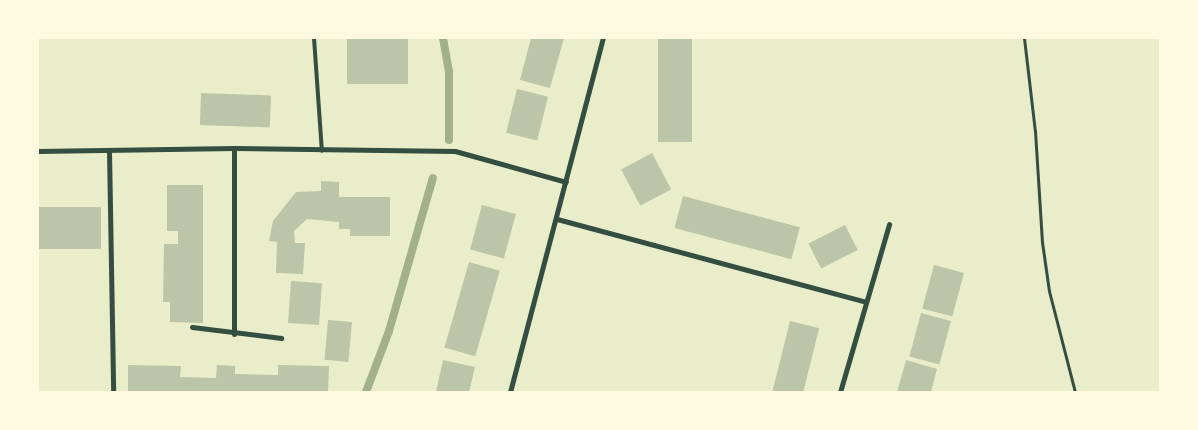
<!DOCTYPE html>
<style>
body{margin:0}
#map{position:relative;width:1198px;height:430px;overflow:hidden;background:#e9edc9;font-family:Arial,sans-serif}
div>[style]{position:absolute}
.stream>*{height:8px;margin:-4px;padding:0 4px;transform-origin:4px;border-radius:4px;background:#a3b18a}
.building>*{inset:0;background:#bcc5a7;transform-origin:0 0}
.path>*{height:3px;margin:-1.5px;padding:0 1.5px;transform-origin:1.5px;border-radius:1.5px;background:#344e41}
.service>*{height:4px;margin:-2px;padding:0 2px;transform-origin:2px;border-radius:2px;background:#344e41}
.minor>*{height:5px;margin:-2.5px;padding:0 2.5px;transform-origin:2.5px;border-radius:2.5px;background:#344e41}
span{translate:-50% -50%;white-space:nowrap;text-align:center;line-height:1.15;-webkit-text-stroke:4px #fefae0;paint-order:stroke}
.frame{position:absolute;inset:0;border:39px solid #fefae0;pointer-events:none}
</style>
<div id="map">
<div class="stream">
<i style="left:443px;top:38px;width:35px;rotate:80deg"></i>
<i style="left:449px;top:72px;width:68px;rotate:90deg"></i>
<i style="left:366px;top:392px;width:65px;rotate:-69.3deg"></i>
<i style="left:389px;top:331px;width:159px;rotate:-74deg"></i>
</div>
<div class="building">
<i style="left:347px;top:38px;width:61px;height:46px"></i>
<i style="clip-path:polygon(531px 38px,564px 38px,550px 88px,520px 80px)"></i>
<i style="left:658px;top:38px;width:34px;height:104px"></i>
<i style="left:517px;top:89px;width:32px;height:45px;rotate:14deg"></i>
<i style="left:201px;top:93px;width:70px;height:32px;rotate:2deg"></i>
<i style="left:652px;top:153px;width:41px;height:35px;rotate:62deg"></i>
<i style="clip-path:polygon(321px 181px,339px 182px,339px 197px,390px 197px,390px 236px,350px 236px,350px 229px,339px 229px,339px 222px,307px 219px,294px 231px,295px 243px,305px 243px,303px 274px,276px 273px,277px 242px,269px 241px,273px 221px,296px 192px,321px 191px)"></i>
<i style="clip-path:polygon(167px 185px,203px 185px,203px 323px,170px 322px,170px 302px,163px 302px,164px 244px,178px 244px,178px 231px,167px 231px)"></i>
<i style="left:683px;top:196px;width:121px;height:33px;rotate:15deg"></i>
<i style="left:482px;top:205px;width:35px;height:46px;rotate:15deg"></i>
<i style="left:38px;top:207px;width:63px;height:42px"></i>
<i style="left:845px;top:225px;width:28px;height:41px;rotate:63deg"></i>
<i style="left:469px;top:262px;width:32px;height:89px;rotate:16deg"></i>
<i style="left:934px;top:265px;width:31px;height:45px;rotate:15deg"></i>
<i style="left:291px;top:281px;width:31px;height:42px;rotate:4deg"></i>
<i style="left:921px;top:313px;width:31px;height:45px;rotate:15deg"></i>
<i style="left:328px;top:320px;width:24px;height:40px;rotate:5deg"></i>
<i style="left:790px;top:321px;width:30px;height:73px;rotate:14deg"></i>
<i style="clip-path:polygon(443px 360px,475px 367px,469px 392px,436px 392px)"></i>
<i style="clip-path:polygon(906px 360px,937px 369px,931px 392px,897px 392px)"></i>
<i style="clip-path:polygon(128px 365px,181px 366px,180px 377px,216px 378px,217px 365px,235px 366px,235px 374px,278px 375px,278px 365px,329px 366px,328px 392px,128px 392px)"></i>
</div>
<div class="path">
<i style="left:1024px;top:38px;width:94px;rotate:83.3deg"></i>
<i style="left:1035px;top:131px;width:111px;rotate:86.4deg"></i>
<i style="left:1042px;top:242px;width:49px;rotate:81.9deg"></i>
<i style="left:1049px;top:291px;width:104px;rotate:75.6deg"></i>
</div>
<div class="service">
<i style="left:314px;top:38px;width:113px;rotate:86deg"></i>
</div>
<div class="minor">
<i style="left:234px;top:148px;width:186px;rotate:90deg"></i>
<i style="left:38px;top:151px;width:196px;rotate:-0.9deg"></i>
<i style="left:234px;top:148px;width:221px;rotate:0.8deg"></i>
<i style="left:455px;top:151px;width:115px;rotate:15.6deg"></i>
<i style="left:109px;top:151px;width:241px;rotate:89deg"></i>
<i style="left:557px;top:219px;width:320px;rotate:15deg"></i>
<i style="left:192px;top:327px;width:90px;rotate:7deg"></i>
<i style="left:510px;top:392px;width:366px;rotate:-75.3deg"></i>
<i style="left:840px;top:392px;width:175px;rotate:-73.7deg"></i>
</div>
<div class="frame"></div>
</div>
